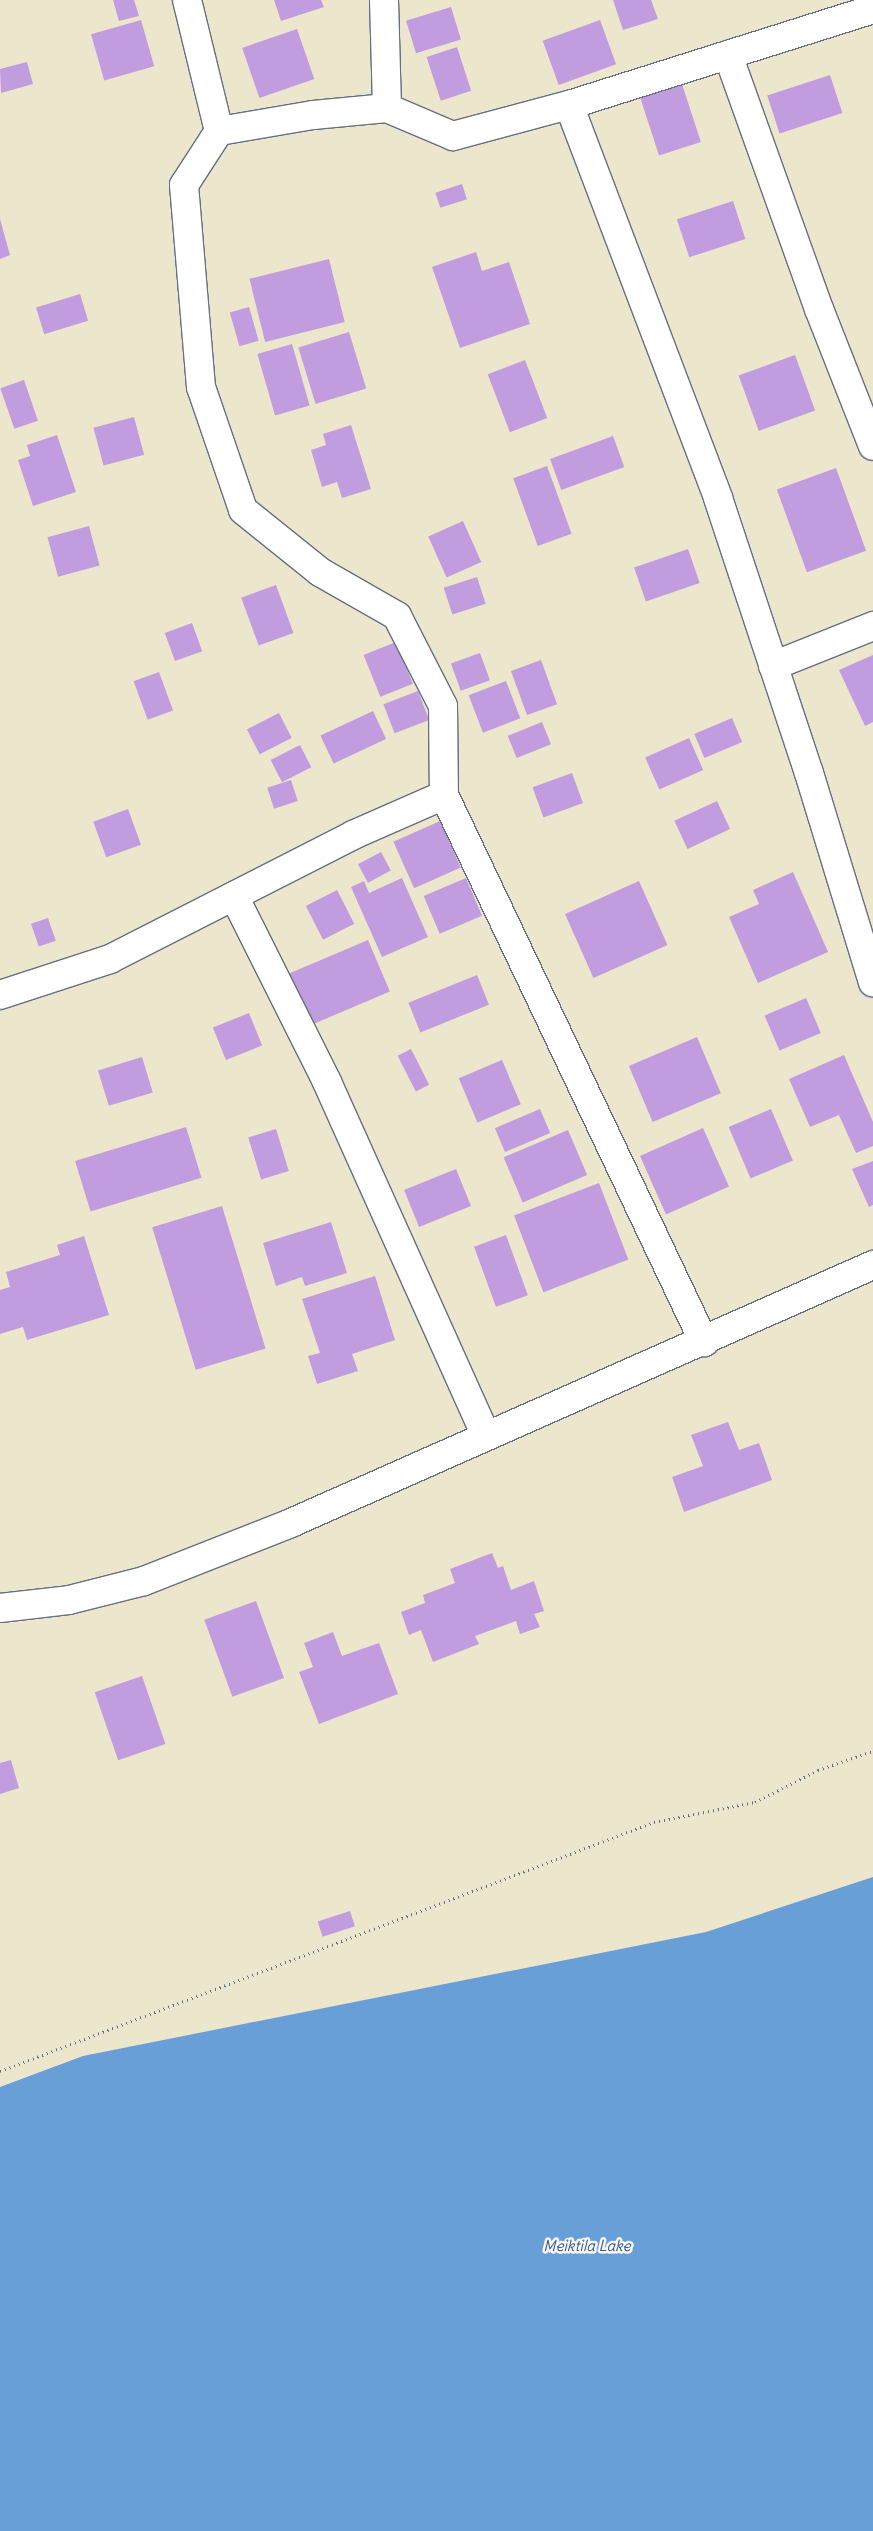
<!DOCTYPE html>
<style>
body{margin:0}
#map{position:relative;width:873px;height:2531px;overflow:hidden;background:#ece7cc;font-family:Delius,sans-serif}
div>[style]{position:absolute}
.water>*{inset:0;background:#689fd6}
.building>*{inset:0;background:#c19cde;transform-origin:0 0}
.path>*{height:3px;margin-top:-1.5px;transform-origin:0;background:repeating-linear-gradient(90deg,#646f84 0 1px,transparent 0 5px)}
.roads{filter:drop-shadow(1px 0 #646f84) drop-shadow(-1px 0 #646f84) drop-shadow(0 1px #646f84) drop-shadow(0 -1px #646f84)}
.street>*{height:28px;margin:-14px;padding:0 14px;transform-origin:14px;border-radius:14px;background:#fff}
.secondary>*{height:28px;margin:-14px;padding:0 14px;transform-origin:14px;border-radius:14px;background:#fff}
span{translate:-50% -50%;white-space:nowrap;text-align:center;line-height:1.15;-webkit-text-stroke:5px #f6f6f2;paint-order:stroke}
.water-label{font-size:15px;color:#365688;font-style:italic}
</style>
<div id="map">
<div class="water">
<i style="clip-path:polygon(873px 1877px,873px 2531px,0 2531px,0 2087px,83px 2056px,706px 1932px)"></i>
</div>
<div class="building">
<i style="clip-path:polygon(113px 0,134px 0,139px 16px,119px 21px)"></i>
<i style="clip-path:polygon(274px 0,321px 0,324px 7px,281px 21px)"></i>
<i style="clip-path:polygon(613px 0,651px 0,658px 19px,623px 30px)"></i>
<i style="left:451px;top:7px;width:34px;height:47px;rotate:73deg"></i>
<i style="left:141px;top:20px;width:48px;height:52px;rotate:74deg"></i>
<i style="left:600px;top:20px;width:47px;height:61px;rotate:70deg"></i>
<i style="left:297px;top:29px;width:53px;height:58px;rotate:71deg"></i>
<i style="left:457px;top:47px;width:46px;height:32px;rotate:72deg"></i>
<i style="clip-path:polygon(27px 62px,33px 84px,1px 93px,0 69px)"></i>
<i style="left:830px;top:75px;width:40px;height:66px;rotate:72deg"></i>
<i style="left:682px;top:84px;width:61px;height:44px;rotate:72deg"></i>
<i style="left:462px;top:184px;width:16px;height:28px;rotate:72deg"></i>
<i style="left:733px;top:201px;width:40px;height:59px;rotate:72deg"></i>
<i style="clip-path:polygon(0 219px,10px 255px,0 259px)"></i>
<i style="clip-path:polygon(476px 252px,482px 271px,509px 262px,530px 324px,460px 348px,432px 267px)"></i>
<i style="left:329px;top:259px;width:65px;height:82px;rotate:76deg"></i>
<i style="left:80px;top:294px;width:28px;height:46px;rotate:73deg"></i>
<i style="left:249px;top:307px;width:35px;height:20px;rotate:74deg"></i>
<i style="left:349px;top:332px;width:59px;height:53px;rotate:73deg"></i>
<i style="left:292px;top:344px;width:64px;height:36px;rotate:74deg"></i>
<i style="left:795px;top:355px;width:59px;height:60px;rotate:70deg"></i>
<i style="left:525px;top:360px;width:62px;height:40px;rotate:69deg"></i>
<i style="left:24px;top:380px;width:43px;height:25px;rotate:71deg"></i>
<i style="left:134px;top:417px;width:39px;height:42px;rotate:75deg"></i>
<i style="clip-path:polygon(351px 425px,371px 489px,342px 498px,337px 482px,322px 487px,311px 450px,326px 445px,323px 434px)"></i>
<i style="clip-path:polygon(57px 435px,76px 492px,33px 506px,18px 460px,30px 456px,27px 445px)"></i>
<i style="left:613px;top:436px;width:33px;height:67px;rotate:70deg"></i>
<i style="left:547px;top:466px;width:72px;height:36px;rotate:70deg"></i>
<i style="left:836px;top:468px;width:88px;height:63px;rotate:70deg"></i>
<i style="left:463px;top:521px;width:45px;height:38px;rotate:66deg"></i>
<i style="left:89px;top:526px;width:41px;height:43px;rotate:75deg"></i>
<i style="left:688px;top:549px;width:36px;height:57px;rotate:71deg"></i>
<i style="left:477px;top:577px;width:28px;height:35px;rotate:72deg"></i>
<i style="left:276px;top:585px;width:51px;height:37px;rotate:70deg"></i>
<i style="left:192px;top:623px;width:30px;height:29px;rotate:70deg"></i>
<i style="left:396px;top:642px;width:45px;height:35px;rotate:68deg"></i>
<i style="left:480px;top:653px;width:29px;height:31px;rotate:70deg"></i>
<i style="clip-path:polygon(873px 655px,873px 722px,865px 726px,839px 670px)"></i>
<i style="left:541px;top:660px;width:47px;height:32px;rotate:70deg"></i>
<i style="left:159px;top:672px;width:41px;height:27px;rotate:70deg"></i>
<i style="left:506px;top:681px;width:40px;height:40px;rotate:69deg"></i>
<i style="left:418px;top:691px;width:31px;height:37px;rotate:69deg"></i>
<i style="left:373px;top:711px;width:31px;height:58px;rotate:65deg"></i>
<i style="left:279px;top:713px;width:28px;height:36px;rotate:63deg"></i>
<i style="left:732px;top:718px;width:26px;height:41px;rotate:67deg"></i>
<i style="left:542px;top:722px;width:24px;height:37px;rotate:68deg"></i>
<i style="left:689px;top:738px;width:35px;height:48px;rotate:66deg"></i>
<i style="left:300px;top:745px;width:25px;height:33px;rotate:63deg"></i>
<i style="left:572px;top:773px;width:32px;height:42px;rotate:70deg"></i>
<i style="left:291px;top:780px;width:22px;height:25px;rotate:72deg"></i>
<i style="left:717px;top:801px;width:31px;height:47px;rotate:65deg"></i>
<i style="left:128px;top:809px;width:38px;height:37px;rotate:70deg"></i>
<i style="left:440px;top:821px;width:51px;height:51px;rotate:66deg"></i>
<i style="left:381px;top:852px;width:21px;height:26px;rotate:62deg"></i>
<i style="clip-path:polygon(793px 872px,828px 952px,758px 983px,729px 917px,759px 904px,753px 890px)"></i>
<i style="clip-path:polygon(402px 878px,428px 937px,382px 957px,351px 887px,364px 881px,369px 893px)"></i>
<i style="left:466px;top:878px;width:41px;height:46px;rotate:67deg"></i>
<i style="left:639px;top:881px;width:70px;height:81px;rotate:66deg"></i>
<i style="left:337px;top:890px;width:38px;height:35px;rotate:63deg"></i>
<i style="left:48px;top:918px;width:24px;height:18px;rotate:71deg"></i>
<i style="left:368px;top:940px;width:56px;height:87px;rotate:67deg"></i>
<i style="left:477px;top:975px;width:32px;height:74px;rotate:68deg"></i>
<i style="left:806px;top:998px;width:38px;height:45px;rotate:67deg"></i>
<i style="left:249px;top:1013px;width:35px;height:39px;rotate:68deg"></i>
<i style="left:697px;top:1037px;width:61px;height:74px;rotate:67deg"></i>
<i style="left:411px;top:1049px;width:40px;height:15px;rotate:63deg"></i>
<i style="clip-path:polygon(844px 1055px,873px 1122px,873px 1146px,856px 1153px,839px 1115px,810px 1127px,789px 1079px)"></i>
<i style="left:142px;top:1057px;width:37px;height:46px;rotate:73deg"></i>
<i style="left:502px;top:1060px;width:48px;height:47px;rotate:67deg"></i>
<i style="left:540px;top:1109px;width:26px;height:49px;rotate:67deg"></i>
<i style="left:771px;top:1109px;width:56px;height:46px;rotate:67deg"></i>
<i style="left:186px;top:1127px;width:53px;height:116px;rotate:73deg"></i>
<i style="left:703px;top:1128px;width:64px;height:69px;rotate:66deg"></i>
<i style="left:276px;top:1129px;width:44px;height:29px;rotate:73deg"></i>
<i style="left:568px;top:1130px;width:49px;height:70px;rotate:67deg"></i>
<i style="clip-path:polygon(873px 1161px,873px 1205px,869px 1207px,852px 1169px)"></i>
<i style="left:456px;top:1169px;width:40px;height:56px;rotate:68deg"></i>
<i style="left:599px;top:1183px;width:82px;height:91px;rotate:69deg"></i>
<i style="left:222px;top:1206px;width:149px;height:73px;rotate:73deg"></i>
<i style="clip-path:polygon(331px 1222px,347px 1273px,305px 1286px,302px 1277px,276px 1286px,263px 1243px)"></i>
<i style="left:506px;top:1235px;width:64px;height:34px;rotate:70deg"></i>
<i style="clip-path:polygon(84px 1236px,109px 1315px,27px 1340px,23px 1327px,0 1334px,0 1290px,10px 1287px,6px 1272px,60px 1255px,57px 1245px)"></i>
<i style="clip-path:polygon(375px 1276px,395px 1340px,352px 1354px,358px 1371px,317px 1384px,308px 1356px,320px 1353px,302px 1299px)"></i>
<i style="clip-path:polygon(728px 1422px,739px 1450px,759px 1443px,772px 1480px,684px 1512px,672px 1477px,703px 1466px,691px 1435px)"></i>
<i style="clip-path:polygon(492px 1553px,498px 1568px,503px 1566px,511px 1590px,534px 1581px,544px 1611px,534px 1614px,540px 1627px,520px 1634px,516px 1621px,475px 1636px,479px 1644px,433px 1662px,421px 1630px,409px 1635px,401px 1612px,425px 1603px,423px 1595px,455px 1583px,450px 1569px)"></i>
<i style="left:256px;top:1601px;width:82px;height:55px;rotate:70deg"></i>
<i style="clip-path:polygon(333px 1632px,342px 1656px,379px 1643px,398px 1694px,319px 1724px,299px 1672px,313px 1667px,304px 1643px)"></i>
<i style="left:142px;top:1676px;width:72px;height:50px;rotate:71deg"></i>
<i style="clip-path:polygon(11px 1760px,19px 1788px,0 1794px,0 1763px)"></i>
<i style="left:350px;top:1911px;width:16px;height:34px;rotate:72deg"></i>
</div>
<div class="path">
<i style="left:0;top:2071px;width:700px;rotate:-20.84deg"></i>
<i style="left:654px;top:1822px;width:103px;rotate:-11.2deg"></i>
<i style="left:755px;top:1802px;width:71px;rotate:-26.9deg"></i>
<i style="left:818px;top:1770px;width:58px;rotate:-19.1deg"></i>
</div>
<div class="roads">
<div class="street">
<i style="left:187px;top:0;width:135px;rotate:76.3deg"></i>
<i style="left:384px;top:0;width:108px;rotate:88.4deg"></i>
<i style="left:387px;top:108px;width:74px;rotate:174.6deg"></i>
<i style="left:313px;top:115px;width:95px;rotate:170.3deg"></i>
<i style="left:219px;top:131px;width:64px;rotate:122.9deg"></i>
<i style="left:184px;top:185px;width:203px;rotate:85.2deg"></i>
<i style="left:201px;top:387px;width:130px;rotate:71.1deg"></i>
<i style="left:243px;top:510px;width:99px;rotate:38.8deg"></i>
<i style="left:320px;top:572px;width:89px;rotate:29.7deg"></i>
<i style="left:397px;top:616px;width:101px;rotate:62.9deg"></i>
<i style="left:443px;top:706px;width:89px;rotate:89.4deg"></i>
<i style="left:444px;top:795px;width:606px;rotate:64.58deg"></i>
<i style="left:728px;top:55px;width:270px;rotate:70.3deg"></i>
<i style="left:819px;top:309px;width:147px;rotate:68.5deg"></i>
<i style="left:569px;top:105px;width:319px;rotate:-17.5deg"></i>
<i style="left:387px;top:108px;width:72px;rotate:23deg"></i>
<i style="left:453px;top:136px;width:120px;rotate:-15deg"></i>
<i style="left:569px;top:105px;width:420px;rotate:69.2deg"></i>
<i style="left:718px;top:498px;width:290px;rotate:71.7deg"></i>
<i style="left:809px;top:773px;width:219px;rotate:73deg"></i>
<i style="left:773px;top:666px;width:108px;rotate:-21.8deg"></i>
<i style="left:234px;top:896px;width:208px;rotate:63.4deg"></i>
<i style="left:327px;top:1082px;width:388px;rotate:65.8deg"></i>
<i style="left:0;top:995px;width:116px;rotate:-18.1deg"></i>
<i style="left:110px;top:959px;width:273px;rotate:-27deg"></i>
<i style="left:353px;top:835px;width:99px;rotate:-23.7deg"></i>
</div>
<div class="secondary">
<i style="left:0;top:1608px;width:69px;rotate:-6.6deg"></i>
<i style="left:69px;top:1600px;width:77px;rotate:-14.2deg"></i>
<i style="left:144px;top:1581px;width:158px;rotate:-21.5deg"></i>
<i style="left:291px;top:1523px;width:637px;rotate:-23.91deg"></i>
</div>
</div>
<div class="water-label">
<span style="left:587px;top:2246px">Meiktila Lake</span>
</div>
</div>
